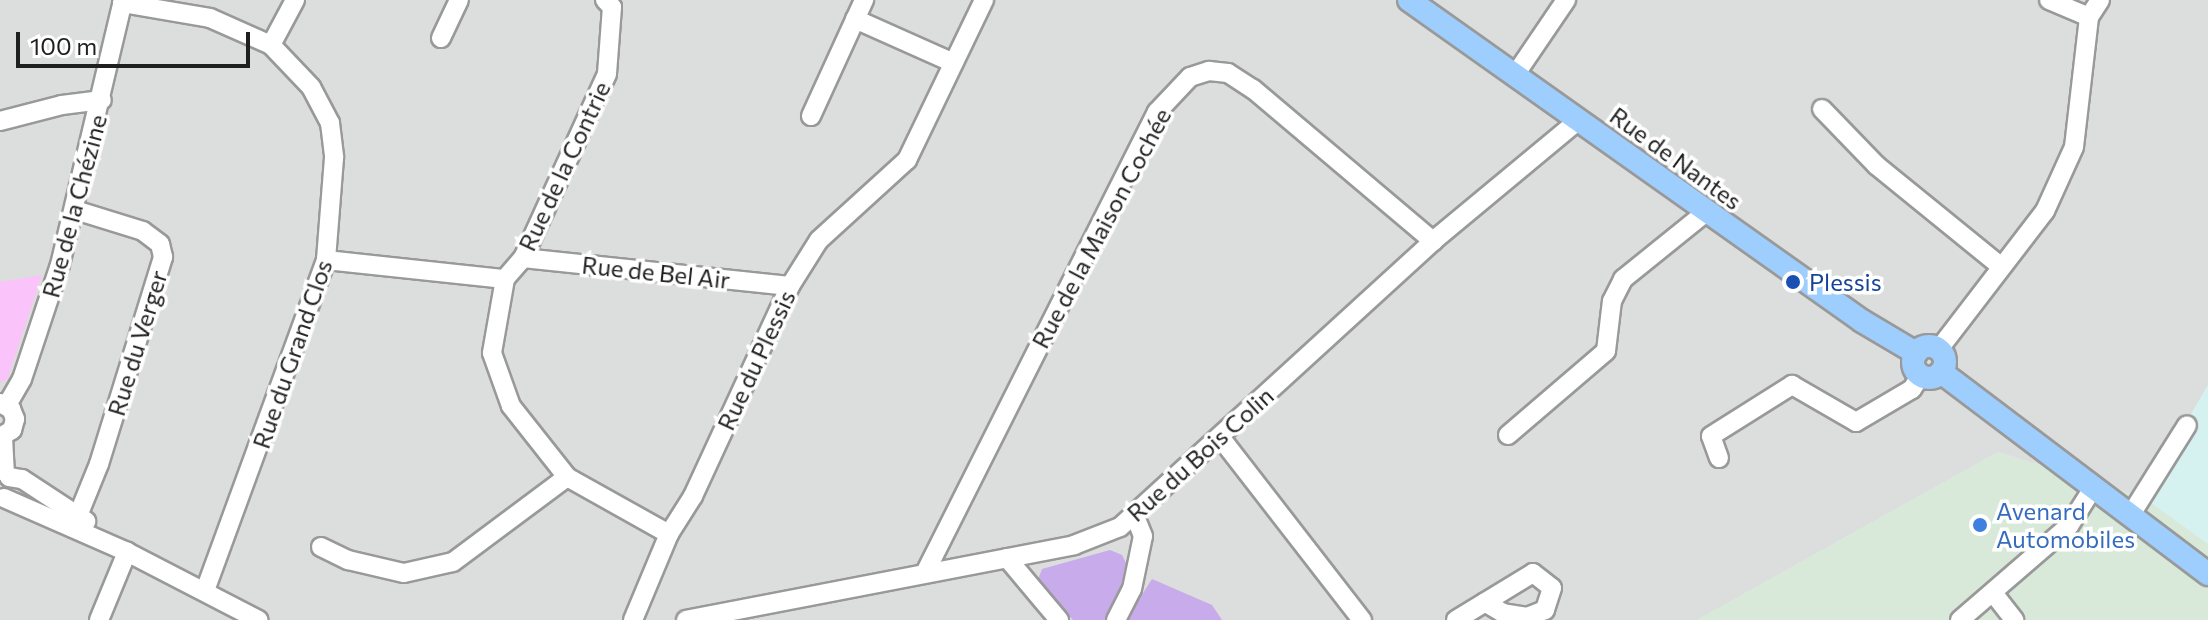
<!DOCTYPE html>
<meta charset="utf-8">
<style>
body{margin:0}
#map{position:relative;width:2208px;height:620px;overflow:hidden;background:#e6eaf0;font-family:Commissioner,sans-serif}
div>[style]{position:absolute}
.residential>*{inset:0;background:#dcdddd}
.commercial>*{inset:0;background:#d5f1f0}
.industrial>*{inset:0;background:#d8e9d9}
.grass>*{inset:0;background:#c7abea}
.park>*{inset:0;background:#fac3fa}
.roads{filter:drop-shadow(2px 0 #999) drop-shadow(-2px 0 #999) drop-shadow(0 2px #999) drop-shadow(0 -2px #999)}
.minor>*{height:18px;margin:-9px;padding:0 9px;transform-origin:9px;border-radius:9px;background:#fff}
.major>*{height:22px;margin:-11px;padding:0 11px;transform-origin:11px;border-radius:11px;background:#9ecefd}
.major>.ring{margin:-11px;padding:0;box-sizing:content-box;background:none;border:22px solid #9ecefd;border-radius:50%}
.dots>*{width:22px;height:22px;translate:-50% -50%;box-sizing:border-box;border:4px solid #fff;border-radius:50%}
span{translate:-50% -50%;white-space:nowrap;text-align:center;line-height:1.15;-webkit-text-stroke:7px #fff;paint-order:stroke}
.street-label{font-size:24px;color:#1f1f1f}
.transit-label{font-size:24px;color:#164399}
.left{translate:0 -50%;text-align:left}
.shop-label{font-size:24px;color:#366cbe}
.scale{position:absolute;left:16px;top:32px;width:234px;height:36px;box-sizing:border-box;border:4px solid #1f1f1f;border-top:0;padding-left:10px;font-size:24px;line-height:28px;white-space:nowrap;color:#1f1f1f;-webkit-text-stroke:6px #fff;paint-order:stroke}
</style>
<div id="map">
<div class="residential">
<i style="clip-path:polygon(0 0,2208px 0,2208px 385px,2143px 497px,1998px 452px,1697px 620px,0 620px)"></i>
</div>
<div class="commercial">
<i style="clip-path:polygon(2208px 385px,2208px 544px,2143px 497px)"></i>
</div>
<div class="industrial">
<i style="clip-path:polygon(1998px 452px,2143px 497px,2208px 544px,2208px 620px,1697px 620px)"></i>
</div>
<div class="grass">
<i style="clip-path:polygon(1110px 550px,1122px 555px,1127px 565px,1113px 612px,1105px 620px,1073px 620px,1037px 582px,1042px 569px)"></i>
<i style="clip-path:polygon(1152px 579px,1212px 605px,1222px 620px,1126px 620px)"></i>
</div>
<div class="park">
<i style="clip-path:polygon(42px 275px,7px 380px,0 382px,0 282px)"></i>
</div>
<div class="roads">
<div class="minor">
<i style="left:605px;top:0;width:10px;rotate:45deg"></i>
<i style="left:612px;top:7px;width:67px;rotate:94.3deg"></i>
<i style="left:607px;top:74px;width:202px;rotate:114.5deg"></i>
<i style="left:523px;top:258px;width:28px;rotate:131deg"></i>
<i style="left:505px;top:279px;width:75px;rotate:100deg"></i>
<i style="left:492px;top:353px;width:56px;rotate:70.3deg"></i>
<i style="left:511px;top:406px;width:90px;rotate:51.7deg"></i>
<i style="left:567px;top:477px;width:117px;rotate:29.2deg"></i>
<i style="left:2049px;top:0;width:43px;rotate:23deg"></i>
<i style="left:122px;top:3px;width:89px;rotate:9.7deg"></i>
<i style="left:210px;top:18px;width:67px;rotate:23.9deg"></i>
<i style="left:271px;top:45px;width:58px;rotate:46.4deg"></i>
<i style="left:311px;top:87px;width:41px;rotate:62.2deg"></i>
<i style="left:330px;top:123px;width:35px;rotate:83deg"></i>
<i style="left:334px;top:158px;width:102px;rotate:94.5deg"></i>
<i style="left:326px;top:260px;width:352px;rotate:110.1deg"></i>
<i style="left:855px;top:19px;width:108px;rotate:24deg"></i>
<i style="left:441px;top:38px;width:42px;rotate:-64.7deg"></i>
<i style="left:271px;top:45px;width:51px;rotate:-61.9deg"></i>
<i style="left:1515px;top:75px;width:91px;rotate:-55.8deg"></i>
<i style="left:1822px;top:109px;width:78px;rotate:46deg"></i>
<i style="left:1876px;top:165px;width:159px;rotate:39.1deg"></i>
<i style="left:811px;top:116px;width:128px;rotate:-65.4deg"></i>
<i style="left:0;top:121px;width:64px;rotate:-14.5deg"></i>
<i style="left:62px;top:105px;width:40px;rotate:-7.1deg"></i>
<i style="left:523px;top:258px;width:268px;rotate:6deg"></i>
<i style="left:326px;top:260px;width:180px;rotate:6.1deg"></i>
<i style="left:1939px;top:349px;width:174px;rotate:-52.5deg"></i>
<i style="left:2045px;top:211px;width:70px;rotate:-65.6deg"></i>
<i style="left:2074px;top:147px;width:131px;rotate:-83.4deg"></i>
<i style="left:2089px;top:17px;width:20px;rotate:-57deg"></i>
<i style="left:0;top:403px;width:13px;rotate:29deg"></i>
<i style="left:11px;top:409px;width:11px;rotate:68deg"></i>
<i style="left:15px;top:419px;width:11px;rotate:105deg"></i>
<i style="left:12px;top:430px;width:14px;rotate:150deg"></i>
<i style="left:7px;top:405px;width:30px;rotate:-60deg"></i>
<i style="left:22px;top:379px;width:120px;rotate:-71.6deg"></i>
<i style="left:60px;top:265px;width:272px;rotate:-76.6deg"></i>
<i style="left:1508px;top:435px;width:129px;rotate:-40.6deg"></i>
<i style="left:1606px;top:351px;width:50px;rotate:-83.2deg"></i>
<i style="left:1612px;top:301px;width:25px;rotate:-63deg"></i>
<i style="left:1623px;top:279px;width:107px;rotate:-38.9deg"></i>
<i style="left:3px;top:437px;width:35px;rotate:87deg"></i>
<i style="left:1220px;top:437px;width:232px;rotate:52.2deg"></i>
<i style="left:1719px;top:458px;width:23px;rotate:-110deg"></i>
<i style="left:1711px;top:436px;width:96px;rotate:-32.2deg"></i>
<i style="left:1792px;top:385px;width:74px;rotate:30deg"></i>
<i style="left:1856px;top:422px;width:65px;rotate:-30.5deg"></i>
<i style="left:1912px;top:389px;width:17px;rotate:-57deg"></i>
<i style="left:9px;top:477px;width:13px;rotate:9deg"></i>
<i style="left:22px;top:479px;width:77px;rotate:33.3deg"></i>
<i style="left:4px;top:498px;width:134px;rotate:23.7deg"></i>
<i style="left:127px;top:552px;width:148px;rotate:27.3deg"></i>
<i style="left:2130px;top:516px;width:107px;rotate:-57.9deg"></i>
<i style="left:73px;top:528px;width:69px;rotate:-67.9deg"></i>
<i style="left:99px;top:464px;width:217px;rotate:-72.8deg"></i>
<i style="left:163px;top:257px;width:13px;rotate:-103deg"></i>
<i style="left:160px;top:244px;width:21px;rotate:-143deg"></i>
<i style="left:143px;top:231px;width:71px;rotate:-162.8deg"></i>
<i style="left:321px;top:547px;width:30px;rotate:26deg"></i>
<i style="left:348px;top:560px;width:57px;rotate:13.1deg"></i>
<i style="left:404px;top:573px;width:50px;rotate:-12.7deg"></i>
<i style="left:453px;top:562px;width:142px;rotate:-36.7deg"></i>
<i style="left:1007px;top:558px;width:81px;rotate:50deg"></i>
<i style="left:926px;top:571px;width:514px;rotate:-63.29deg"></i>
<i style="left:1157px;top:112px;width:48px;rotate:-46.7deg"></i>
<i style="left:1190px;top:77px;width:20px;rotate:-18deg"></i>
<i style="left:1209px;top:71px;width:19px;rotate:6deg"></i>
<i style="left:1228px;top:73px;width:30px;rotate:33deg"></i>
<i style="left:1253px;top:89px;width:236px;rotate:40.2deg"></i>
<i style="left:1994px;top:594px;width:33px;rotate:52deg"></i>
<i style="left:99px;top:620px;width:74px;rotate:-67.6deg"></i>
<i style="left:633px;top:620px;width:93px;rotate:-67.3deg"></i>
<i style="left:669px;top:534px;width:45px;rotate:-57.7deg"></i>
<i style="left:693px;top:496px;width:231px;rotate:-65.2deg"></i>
<i style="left:790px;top:286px;width:54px;rotate:-57.8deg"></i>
<i style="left:819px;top:240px;width:119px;rotate:-42.3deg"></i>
<i style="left:907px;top:160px;width:178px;rotate:-64.3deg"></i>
<i style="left:686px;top:620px;width:395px;rotate:-10.9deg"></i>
<i style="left:1074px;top:545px;width:49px;rotate:-21.4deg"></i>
<i style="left:1120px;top:527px;width:424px;rotate:-42.4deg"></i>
<i style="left:1433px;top:241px;width:190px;rotate:-39.7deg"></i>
<i style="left:1116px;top:620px;width:35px;rotate:-63deg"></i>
<i style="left:1132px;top:589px;width:54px;rotate:-78.3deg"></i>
<i style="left:1143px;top:536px;width:24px;rotate:-112deg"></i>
<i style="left:1456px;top:620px;width:90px;rotate:-31.4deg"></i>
<i style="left:1533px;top:573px;width:24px;rotate:38deg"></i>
<i style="left:1552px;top:588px;width:23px;rotate:108deg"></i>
<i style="left:1545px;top:610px;width:19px;rotate:159deg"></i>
<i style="left:1527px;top:617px;width:24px;rotate:-171deg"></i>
<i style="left:1503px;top:613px;width:21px;rotate:-149deg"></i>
<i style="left:1960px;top:620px;width:144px;rotate:-40.8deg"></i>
<i style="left:2069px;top:526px;width:45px;rotate:-57.7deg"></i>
</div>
<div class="major">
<i style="left:1409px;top:0;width:555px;rotate:35.32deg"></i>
<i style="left:1862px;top:321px;width:63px;rotate:30.7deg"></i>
<i class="ring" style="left:1913px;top:346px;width:10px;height:10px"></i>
<i style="left:1941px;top:372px;width:335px;rotate:37.1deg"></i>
</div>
</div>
<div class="dots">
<i style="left:1793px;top:282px;background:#1a4fb4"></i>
<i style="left:1980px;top:525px;background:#3f7fe0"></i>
</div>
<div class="street-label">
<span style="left:1676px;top:158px;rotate:36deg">Rue de Nantes</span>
<span style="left:564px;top:166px;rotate:-65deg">Rue de la Contrie</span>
<span style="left:74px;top:206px;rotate:-75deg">Rue de la Chézine</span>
<span style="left:1101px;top:228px;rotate:-62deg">Rue de la Maison Cochée</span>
<span style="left:656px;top:272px;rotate:6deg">Rue de Bel Air</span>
<span style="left:137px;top:343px;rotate:-73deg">Rue du Verger</span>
<span style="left:292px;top:354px;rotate:-71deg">Rue du Grand Clos</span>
<span style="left:756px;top:360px;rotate:-65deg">Rue du Plessis</span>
<span style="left:1200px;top:454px;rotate:-42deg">Rue du Bois Colin</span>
</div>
<div class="transit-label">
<span class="left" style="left:1809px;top:282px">Plessis</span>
</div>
<div class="shop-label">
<span class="left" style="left:1996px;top:525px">Avenard<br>Automobiles</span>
</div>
<div class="scale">100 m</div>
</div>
